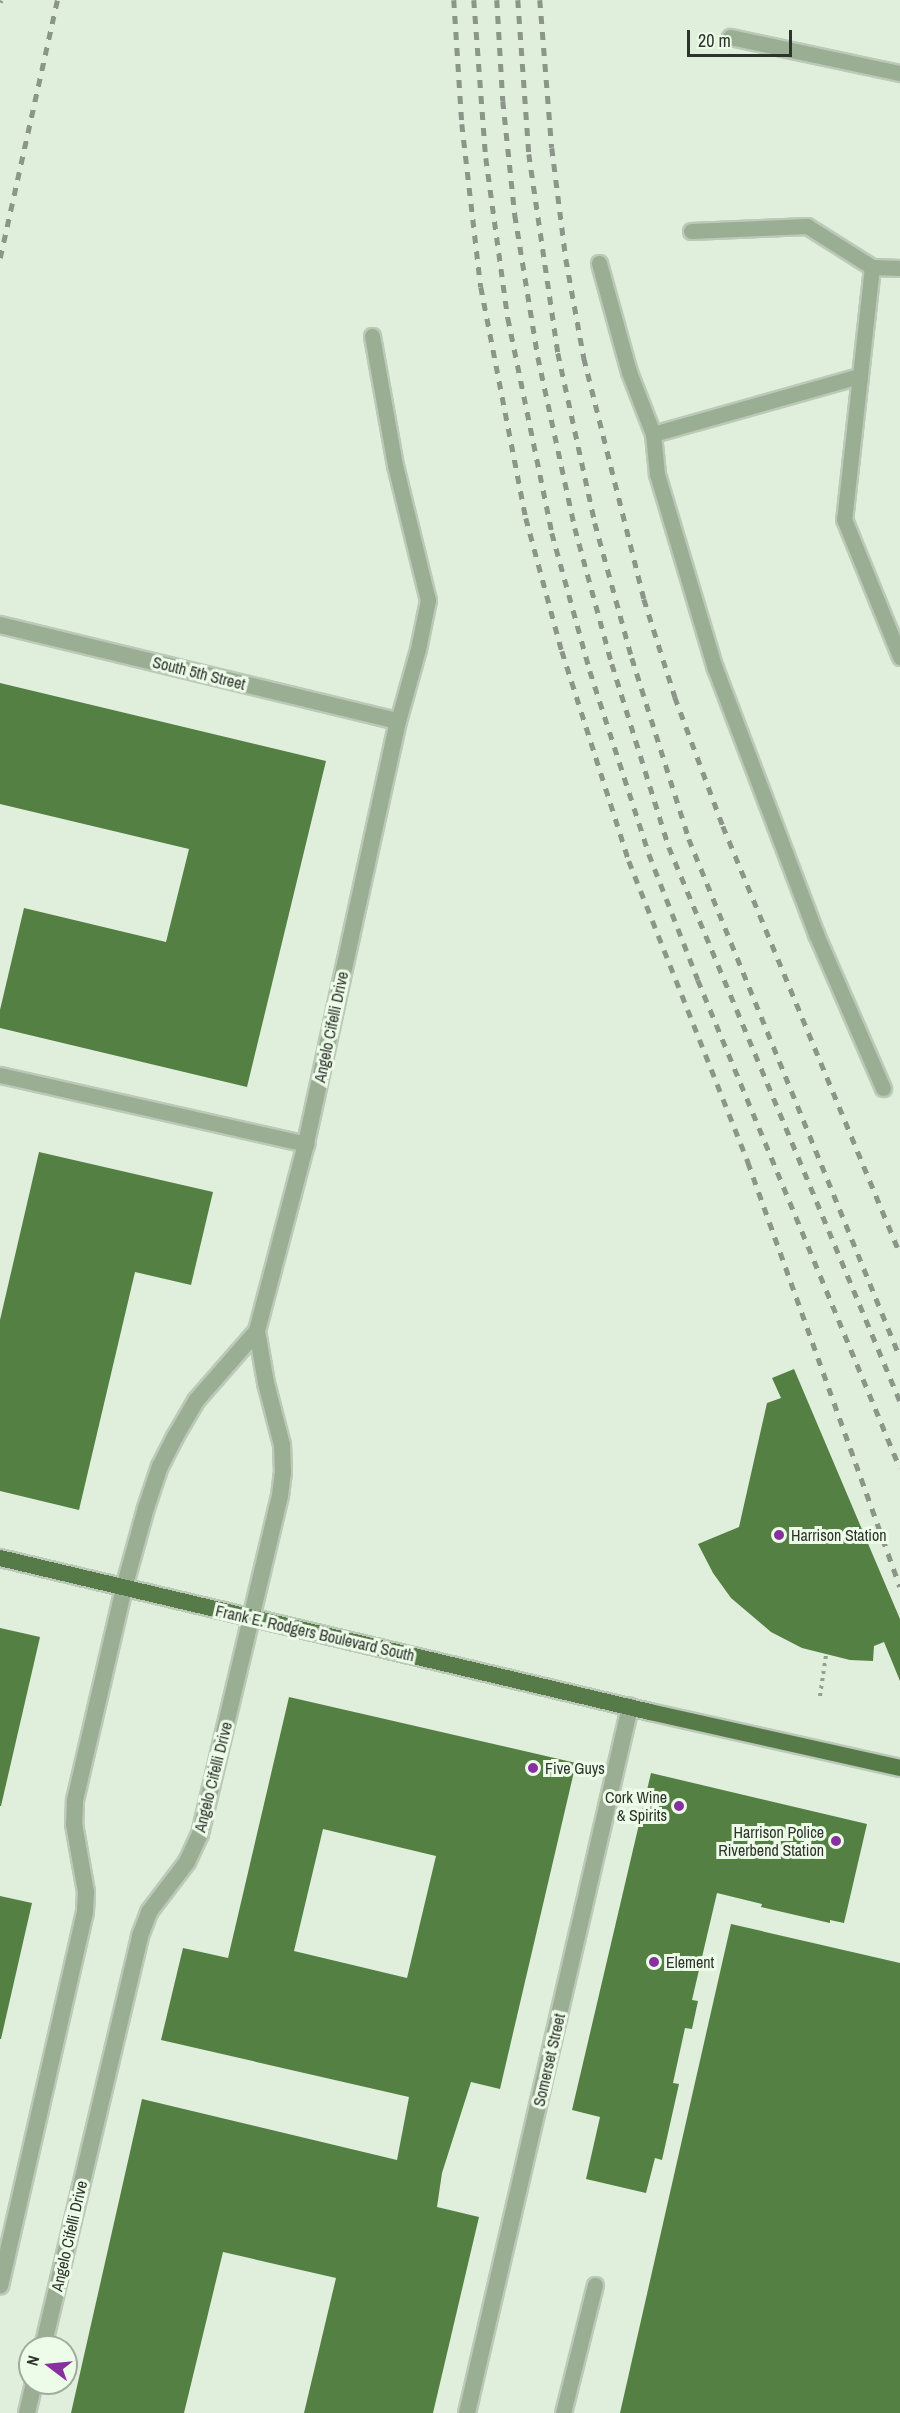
<!DOCTYPE html>
<style>
body{margin:0}
#map{position:relative;width:900px;height:2413px;overflow:hidden;background:#e0eedc;font-family:"Archivo Narrow",sans-serif}
div>[style]{position:absolute}
.building>*{inset:0;background:#548044}
.path>*{height:4px;margin-top:-2px;transform-origin:0;background:repeating-linear-gradient(90deg,#949e91 0 3px,transparent 0 7.5px)}
.roads{filter:drop-shadow(2px 0 #bcc9b9) drop-shadow(-2px 0 #bcc9b9) drop-shadow(0 2px #bcc9b9) drop-shadow(0 -2px #bcc9b9)}
.service>*{height:15px;margin:-7.5px;padding:0 7.5px;transform-origin:7.5px;border-radius:7.5px;background:#99ae92}
.minor>*{height:16px;margin:-8px;padding:0 8px;transform-origin:8px;border-radius:8px;background:#99ae92}
.primary>*{height:16px;margin:-8px;padding:0 8px;transform-origin:8px;border-radius:8px;background:#567b49}
.rail>*{height:4.5px;margin-top:-2.25px;transform-origin:0;background:repeating-linear-gradient(90deg,#8b9588 0 8px,transparent 0 16px)}
.dots>*{width:16px;height:16px;translate:-50% -50%;box-sizing:border-box;border:3px solid #edfbe9;border-radius:50%}
span{translate:-50% -50%;white-space:nowrap;text-align:center;line-height:1.15;-webkit-text-stroke:6px #edfbe9;paint-order:stroke}
.street-label{font-size:16px;color:#2e332c}
.poi-label{font-size:16px;color:#2e332c}
.left{translate:0 -50%;text-align:left}
.right{translate:-100% -50%;text-align:right}
.north{position:absolute;left:18px;top:2335px;width:60px;height:60px;box-sizing:border-box;background:#edfbe9;border:2px solid #a1ab9d;border-radius:50%;rotate:286deg;font-size:16px;font-weight:700;line-height:24px;text-align:center;color:#2e332c}
.north::after{content:'';display:block;margin:auto;width:21px;height:27px;background:#87319f;clip-path:polygon(50% 0,100% 100%,50% 72%,0 100%)}
.scale{position:absolute;left:687px;top:30px;width:105px;height:27px;box-sizing:border-box;border:3px solid #2e332c;border-top:0;padding-left:8px;font-size:18px;line-height:21px;white-space:nowrap;color:#2e332c;-webkit-text-stroke:4px #edfbe9;paint-order:stroke}
</style>
<div id="map">
<div class="building">
<i style="clip-path:polygon(0 683px,326px 761px,247px 1087px,0 1028px,0 1010px,24px 908px,166px 942px,189px 849px,0 804px)"></i>
<i style="clip-path:polygon(39px 1152px,213px 1192px,191px 1285px,135px 1272px,79px 1510px,0 1491px,0 1320px)"></i>
<i style="clip-path:polygon(794px 1369px,900px 1619px,900px 1681px,884px 1642px,874px 1646px,873px 1661px,850px 1660px,802px 1648px,771px 1632px,731px 1598px,713px 1573px,698px 1544px,739px 1527px,767px 1403px,781px 1398px,772px 1378px)"></i>
<i style="clip-path:polygon(0 1628px,40px 1637px,1px 1806px,0 1806px)"></i>
<i style="clip-path:polygon(evenodd,289px 1697px,576px 1763px,500px 2089px,471px 2082px,442px 2173px,437px 2207px,479px 2217px,433px 2413px,304px 2413px,336px 2278px,223px 2252px,184px 2413px,71px 2413px,142px 2099px,397px 2160px,409px 2097px,161px 2040px,183px 1948px,228px 1958px,289px 1697px,323px 1829px,436px 1856px,407px 1978px,294px 1951px,323px 1829px)"></i>
<i style="clip-path:polygon(651px 1773px,867px 1824px,844px 1923px,830px 1920px,830px 1923px,761px 1907px,762px 1904px,717px 1893px,692px 2000px,698px 2001px,692px 2029px,685px 2028px,673px 2083px,679px 2084px,662px 2160px,655px 2158px,646px 2193px,586px 2179px,600px 2117px,572px 2110px)"></i>
<i style="clip-path:polygon(0 1896px,32px 1903px,1px 2039px,0 2039px)"></i>
<i style="clip-path:polygon(731px 1924px,900px 1963px,900px 2413px,620px 2413px)"></i>
</div>
<div class="path">
<i style="left:820px;top:1696px;width:41px;rotate:-81.7deg"></i>
</div>
<div class="roads">
<div class="service">
<i style="left:730px;top:37px;width:174px;rotate:12deg"></i>
<i style="left:691px;top:231px;width:116px;rotate:-2.5deg"></i>
<i style="left:807px;top:226px;width:77px;rotate:32.2deg"></i>
<i style="left:599px;top:263px;width:113px;rotate:74.6deg"></i>
<i style="left:629px;top:372px;width:66px;rotate:68.8deg"></i>
<i style="left:653px;top:434px;width:215px;rotate:-15.7deg"></i>
<i style="left:900px;top:268px;width:28px;rotate:-178deg"></i>
<i style="left:872px;top:267px;width:254px;rotate:96.3deg"></i>
<i style="left:844px;top:519px;width:149px;rotate:67.9deg"></i>
<i style="left:372px;top:336px;width:131px;rotate:79.9deg"></i>
<i style="left:395px;top:465px;width:139px;rotate:76.3deg"></i>
<i style="left:428px;top:600px;width:50px;rotate:101.5deg"></i>
<i style="left:418px;top:649px;width:75px;rotate:105.5deg"></i>
<i style="left:653px;top:434px;width:40px;rotate:84.3deg"></i>
<i style="left:657px;top:474px;width:202px;rotate:73.4deg"></i>
<i style="left:715px;top:668px;width:285px;rotate:69.2deg"></i>
<i style="left:816px;top:934px;width:168px;rotate:66.5deg"></i>
<i style="left:0;top:1075px;width:314px;rotate:12.7deg"></i>
<i style="left:563px;top:2413px;width:132px;rotate:-76deg"></i>
</div>
<div class="minor">
<i style="left:0;top:625px;width:409px;rotate:13.6deg"></i>
<i style="left:398px;top:721px;width:433px;rotate:102.3deg"></i>
<i style="left:306px;top:1144px;width:193px;rotate:104.7deg"></i>
<i style="left:257px;top:1331px;width:93px;rotate:131.1deg"></i>
<i style="left:196px;top:1401px;width:42px;rotate:120.3deg"></i>
<i style="left:175px;top:1437px;width:33px;rotate:117deg"></i>
<i style="left:160px;top:1466px;width:44px;rotate:108.4deg"></i>
<i style="left:146px;top:1508px;width:83px;rotate:105.4deg"></i>
<i style="left:124px;top:1588px;width:219px;rotate:103deg"></i>
<i style="left:75px;top:1801px;width:23px;rotate:92deg"></i>
<i style="left:74px;top:1824px;width:69px;rotate:80deg"></i>
<i style="left:86px;top:1892px;width:20px;rotate:93deg"></i>
<i style="left:85px;top:1912px;width:383px;rotate:102.8deg"></i>
<i style="left:43px;top:2347px;width:422px;rotate:-76.7deg"></i>
<i style="left:140px;top:1936px;width:26px;rotate:-69deg"></i>
<i style="left:149px;top:1912px;width:63px;rotate:-52.8deg"></i>
<i style="left:187px;top:1862px;width:31px;rotate:-65deg"></i>
<i style="left:200px;top:1834px;width:347px;rotate:-76.7deg"></i>
<i style="left:280px;top:1496px;width:24px;rotate:-83deg"></i>
<i style="left:283px;top:1472px;width:27px;rotate:-92deg"></i>
<i style="left:282px;top:1445px;width:64px;rotate:-104.5deg"></i>
<i style="left:266px;top:1383px;width:53px;rotate:-99.8deg"></i>
<i style="left:27px;top:2413px;width:31px;rotate:-77deg"></i>
<i style="left:467px;top:2413px;width:725px;rotate:-77deg"></i>
</div>
<div class="primary">
<i style="left:0;top:1558px;width:668px;rotate:13.33deg"></i>
<i style="left:650px;top:1712px;width:256px;rotate:12.6deg"></i>
</div>
</div>
<div class="rail">
<i style="left:454px;top:0;width:124px;rotate:86.3deg"></i>
<i style="left:462px;top:124px;width:164px;rotate:83.4deg"></i>
<i style="left:481px;top:287px;width:235px;rotate:79deg"></i>
<i style="left:526px;top:518px;width:138px;rotate:74.9deg"></i>
<i style="left:562px;top:651px;width:220px;rotate:72.3deg"></i>
<i style="left:629px;top:861px;width:324px;rotate:68.4deg"></i>
<i style="left:748px;top:1162px;width:451px;rotate:70.3deg"></i>
<i style="left:474px;top:0;width:158px;rotate:85.7deg"></i>
<i style="left:486px;top:158px;width:162px;rotate:82.2deg"></i>
<i style="left:508px;top:318px;width:219px;rotate:78.4deg"></i>
<i style="left:552px;top:533px;width:143px;rotate:74.6deg"></i>
<i style="left:590px;top:671px;width:192px;rotate:72.1deg"></i>
<i style="left:649px;top:854px;width:135px;rotate:68.7deg"></i>
<i style="left:698px;top:980px;width:528px;rotate:67.51deg"></i>
<i style="left:497px;top:0;width:101px;rotate:86.6deg"></i>
<i style="left:503px;top:101px;width:115px;rotate:84deg"></i>
<i style="left:515px;top:215px;width:144px;rotate:80.8deg"></i>
<i style="left:538px;top:357px;width:175px;rotate:77.8deg"></i>
<i style="left:575px;top:528px;width:141px;rotate:74.8deg"></i>
<i style="left:612px;top:664px;width:192px;rotate:72.7deg"></i>
<i style="left:669px;top:847px;width:600px;rotate:67.37deg"></i>
<i style="left:518px;top:0;width:154px;rotate:85.9deg"></i>
<i style="left:529px;top:154px;width:201px;rotate:81.7deg"></i>
<i style="left:558px;top:353px;width:174px;rotate:77.7deg"></i>
<i style="left:595px;top:523px;width:140px;rotate:74.7deg"></i>
<i style="left:632px;top:658px;width:190px;rotate:72.5deg"></i>
<i style="left:689px;top:839px;width:559px;rotate:67.84deg"></i>
<i style="left:540px;top:0;width:148px;rotate:85.4deg"></i>
<i style="left:552px;top:148px;width:112px;rotate:82.8deg"></i>
<i style="left:566px;top:259px;width:101px;rotate:79.7deg"></i>
<i style="left:584px;top:358px;width:248px;rotate:76deg"></i>
<i style="left:644px;top:599px;width:103px;rotate:72.4deg"></i>
<i style="left:675px;top:697px;width:138px;rotate:69.6deg"></i>
<i style="left:723px;top:826px;width:462px;rotate:67.5deg"></i>
<i style="left:0;top:2px;width:2px;rotate:-63deg"></i>
<i style="left:0;top:258px;width:264px;rotate:-77.5deg"></i>
</div>
<div class="dots">
<i style="left:779px;top:1535px;background:#87319f"></i>
<i style="left:533px;top:1768px;background:#87319f"></i>
<i style="left:679px;top:1806px;background:#87319f"></i>
<i style="left:836px;top:1841px;background:#87319f"></i>
<i style="left:654px;top:1962px;background:#87319f"></i>
</div>
<div class="street-label">
<span style="left:199px;top:673px;rotate:14deg">South 5th Street</span>
<span style="left:331px;top:1027px;rotate:-78deg">Angelo Cifelli Drive</span>
<span style="left:315px;top:1633px;rotate:13deg">Frank E. Rodgers Boulevard South</span>
<span style="left:213px;top:1777px;rotate:-76deg">Angelo Cifelli Drive</span>
<span style="left:549px;top:2060px;rotate:-77deg">Somerset Street</span>
<span style="left:69px;top:2236px;rotate:-77deg">Angelo Cifelli Drive</span>
</div>
<div class="poi-label">
<span class="left" style="left:791px;top:1535px">Harrison Station</span>
<span class="left" style="left:545px;top:1768px">Five Guys</span>
<span class="right" style="left:667px;top:1806px">Cork Wine<br>&amp; Spirits</span>
<span class="right" style="left:824px;top:1841px">Harrison Police<br>Riverbend Station</span>
<span class="left" style="left:666px;top:1962px">Element</span>
</div>
<div class="north">N</div>
<div class="scale">20 m</div>
</div>
